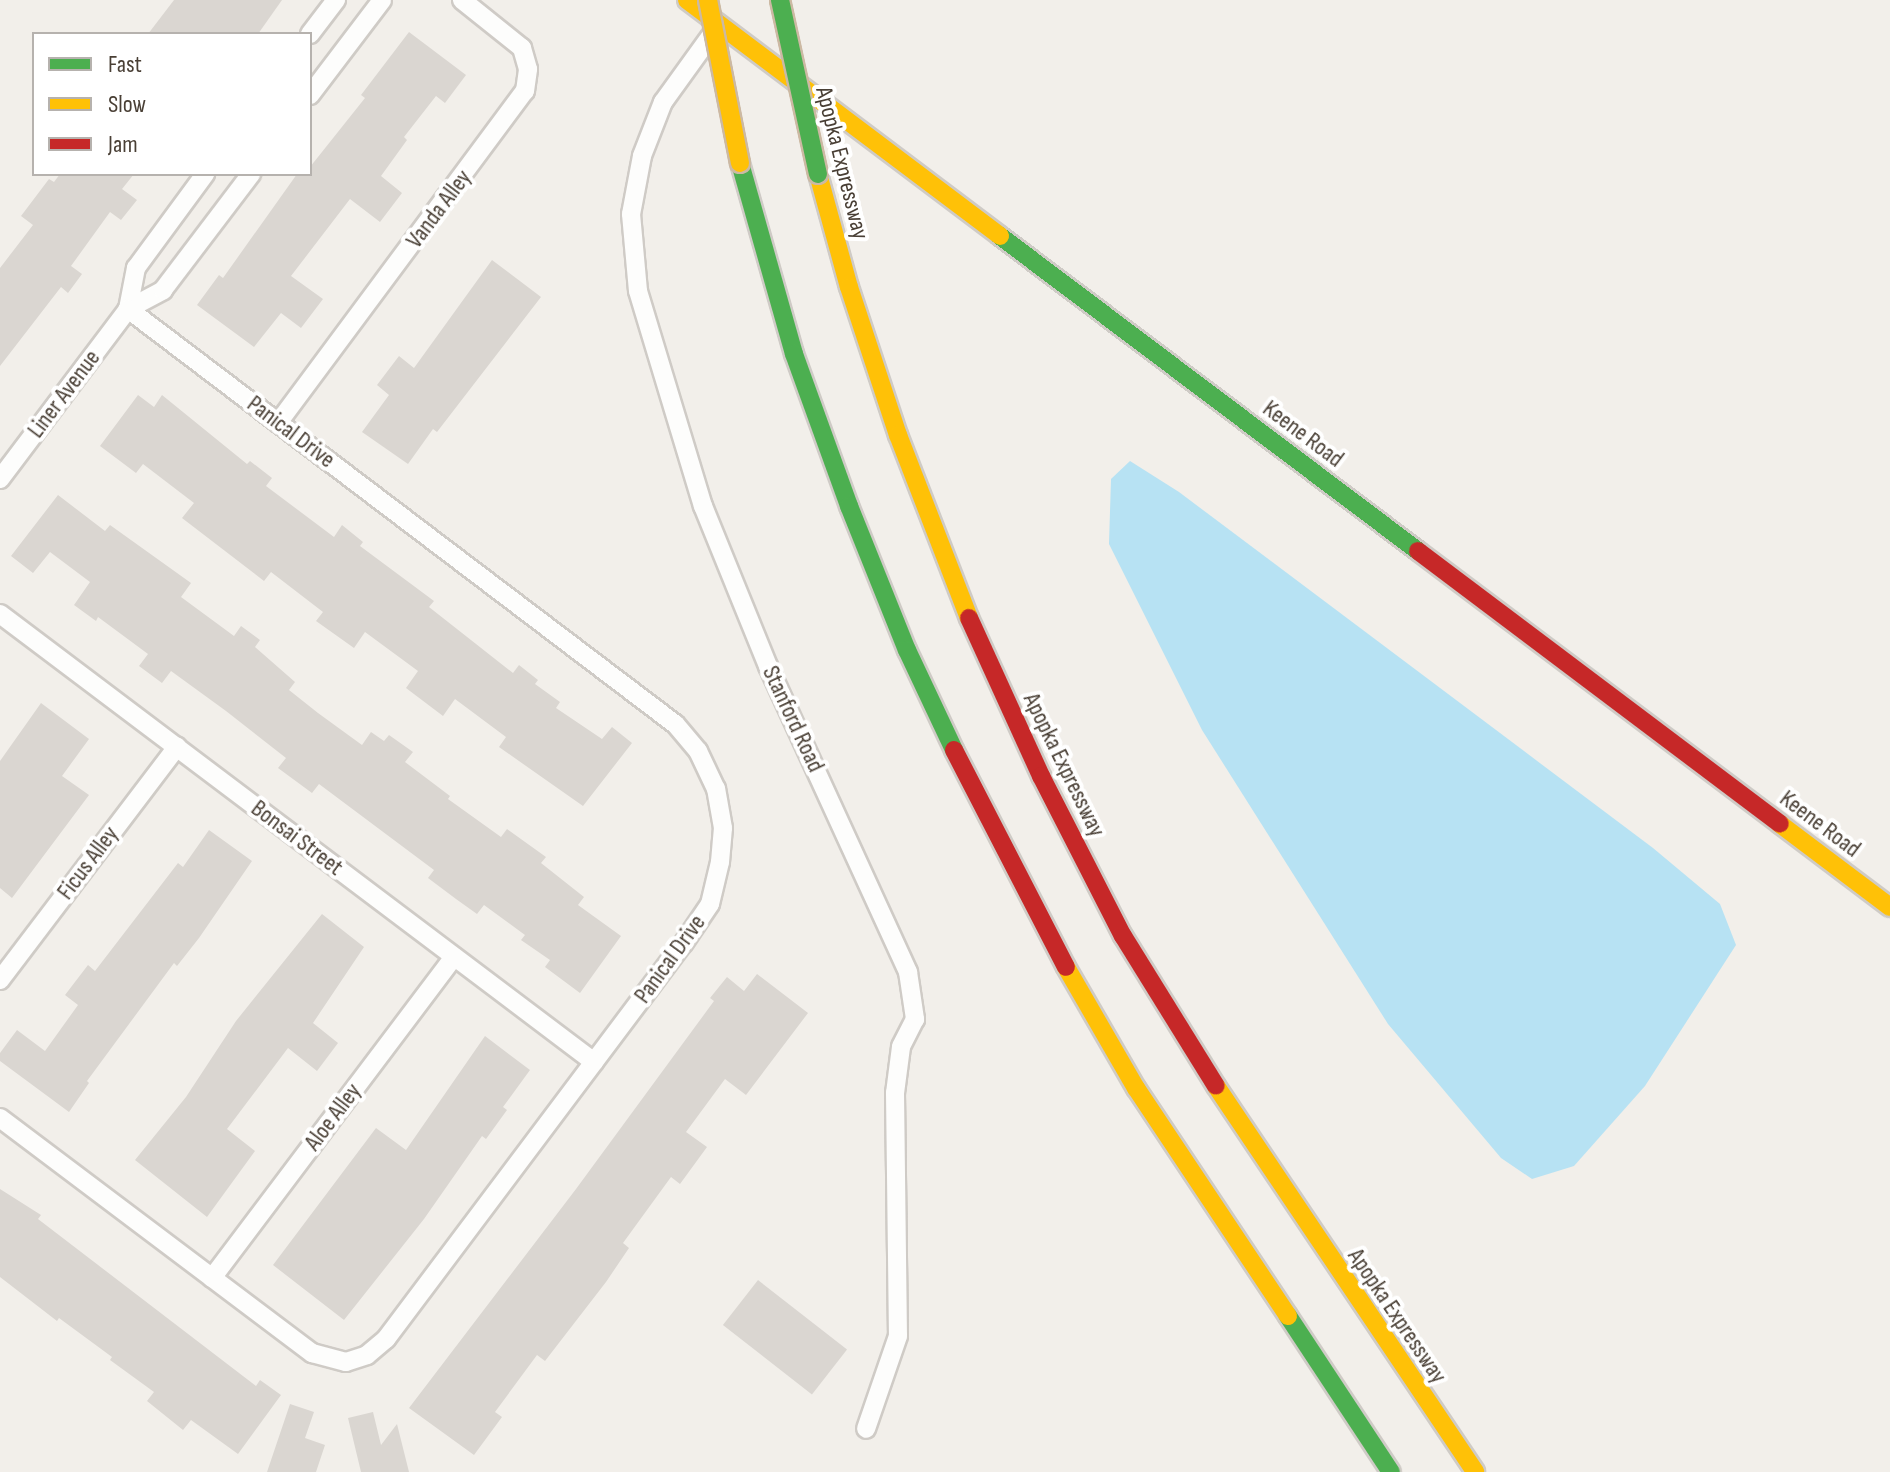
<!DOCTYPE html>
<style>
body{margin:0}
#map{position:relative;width:1890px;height:1472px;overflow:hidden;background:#f2efea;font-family:"Sofia Sans Condensed",sans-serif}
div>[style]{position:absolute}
.water>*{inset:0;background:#b7e2f3}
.building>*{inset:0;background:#dad6d1;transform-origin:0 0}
.roads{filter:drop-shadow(2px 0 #cfcbc6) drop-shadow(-2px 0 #cfcbc6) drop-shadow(0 2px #cfcbc6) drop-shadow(0 -2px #cfcbc6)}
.street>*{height:18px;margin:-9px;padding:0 9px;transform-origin:9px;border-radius:9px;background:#fdfdfc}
.fast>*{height:18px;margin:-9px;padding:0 9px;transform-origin:9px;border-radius:9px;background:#4caf50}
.slow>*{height:18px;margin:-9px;padding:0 9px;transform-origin:9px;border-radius:9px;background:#ffc107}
.jam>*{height:18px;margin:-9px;padding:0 9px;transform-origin:9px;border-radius:9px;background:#c62828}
.bridges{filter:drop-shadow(2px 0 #ccb9a3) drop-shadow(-2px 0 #ccb9a3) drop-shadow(0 2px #ccb9a3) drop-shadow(0 -2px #ccb9a3)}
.fast-bridge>*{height:18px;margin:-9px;padding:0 9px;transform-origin:9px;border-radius:9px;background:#4caf50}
.slow-bridge>*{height:18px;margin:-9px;padding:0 9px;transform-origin:9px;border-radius:9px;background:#ffc107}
span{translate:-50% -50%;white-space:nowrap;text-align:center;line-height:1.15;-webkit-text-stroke:8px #fff;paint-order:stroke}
.street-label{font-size:24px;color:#493f35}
.legend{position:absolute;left:32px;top:32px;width:280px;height:144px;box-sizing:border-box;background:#fff;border:2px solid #b6b2ae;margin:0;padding:10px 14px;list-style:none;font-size:24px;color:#493f35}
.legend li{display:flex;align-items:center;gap:16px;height:40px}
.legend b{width:40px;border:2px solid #b6b2ae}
</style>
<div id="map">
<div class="water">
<i style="clip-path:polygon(1130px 461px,1179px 492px,1653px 848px,1720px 904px,1736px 945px,1645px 1086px,1574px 1166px,1532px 1179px,1501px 1158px,1388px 1024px,1202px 730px,1109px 544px,1111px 479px)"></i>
</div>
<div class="building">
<i style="clip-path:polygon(174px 0,282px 0,258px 34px,148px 34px)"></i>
<i style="clip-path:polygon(409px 32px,466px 75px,445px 103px,436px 96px,404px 137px,407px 140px,381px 176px,402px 193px,380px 222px,350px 199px,291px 276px,323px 299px,301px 328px,281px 313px,254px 347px,197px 305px,219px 275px,223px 278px,297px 174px,310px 174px,310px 167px,365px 98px,361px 95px)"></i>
<i style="clip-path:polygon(60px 174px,134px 174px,122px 189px,137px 200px,121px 220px,110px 212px,71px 266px,82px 274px,68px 293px,61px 287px,0 366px,0 268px,33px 225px,21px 216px,49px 179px,54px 182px)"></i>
<i style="clip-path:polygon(492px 260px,541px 297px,437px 432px,433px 429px,408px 464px,362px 432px,389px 395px,377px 385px,399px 356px,414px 368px)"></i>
<i style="clip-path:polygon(138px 395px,154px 407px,162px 395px,247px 464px,250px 461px,272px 478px,266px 486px,334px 537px,342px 525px,363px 542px,360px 546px,434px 601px,429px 607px,513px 673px,519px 665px,538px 680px,535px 684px,560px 702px,556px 708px,602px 739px,612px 727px,632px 743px,583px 806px,499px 747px,506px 737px,455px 699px,443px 716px,406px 688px,418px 671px,365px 632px,354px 648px,316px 621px,323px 612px,271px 572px,264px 581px,182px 518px,194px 503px,143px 464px,136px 473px,100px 446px)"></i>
<i style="clip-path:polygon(58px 495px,105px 531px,110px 525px,191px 583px,181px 597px,234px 636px,241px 626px,260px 640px,255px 647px,295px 682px,289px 690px,318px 713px,362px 745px,371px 732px,384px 741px,389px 735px,413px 752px,405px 762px,450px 796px,448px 799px,501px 837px,507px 829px,546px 857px,541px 863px,584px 897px,578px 905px,621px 936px,580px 993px,545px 967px,550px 960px,521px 940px,525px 935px,484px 905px,477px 914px,456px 899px,428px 878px,434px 870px,319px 784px,312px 793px,278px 768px,286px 758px,226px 711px,171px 671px,162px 683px,139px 666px,148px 654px,98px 617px,96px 621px,74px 605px,90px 582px,50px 552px,33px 573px,11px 556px)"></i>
<i style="clip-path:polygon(41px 703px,89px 739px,62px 776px,89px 795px,12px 898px,0 888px,0 761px)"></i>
<i style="clip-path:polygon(209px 830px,252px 861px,199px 938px,177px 966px,174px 963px,87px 1081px,89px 1083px,69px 1112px,0 1061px,0 1053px,17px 1030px,45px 1051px,78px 1005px,65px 995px,88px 965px,95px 971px,178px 863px,183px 867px)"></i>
<i style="clip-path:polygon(322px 914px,364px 947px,313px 1023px,338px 1043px,317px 1071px,288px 1048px,227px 1129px,255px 1151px,207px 1217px,135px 1160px,186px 1097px,236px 1021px)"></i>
<i style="clip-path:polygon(757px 974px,808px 1013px,746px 1095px,725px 1079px,686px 1132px,707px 1147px,680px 1184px,671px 1177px,623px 1243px,629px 1248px,606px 1282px,545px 1361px,537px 1355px,495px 1412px,502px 1417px,474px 1455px,409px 1408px,576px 1189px,714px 1001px,710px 998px,727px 977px,744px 991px)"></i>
<i style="clip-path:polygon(485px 1036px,530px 1070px,503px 1107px,507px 1110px,486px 1139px,482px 1136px,424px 1219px,344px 1320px,273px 1265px,376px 1128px,406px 1150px)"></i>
<i style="clip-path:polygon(0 1189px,41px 1215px,38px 1219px,256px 1386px,260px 1380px,281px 1395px,238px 1454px,191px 1420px,183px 1430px,147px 1401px,154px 1392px,110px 1360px,112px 1357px,59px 1318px,57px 1321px,0 1277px)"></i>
<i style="left:758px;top:1280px;width:113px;height:57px;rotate:38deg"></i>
<i style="clip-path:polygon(290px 1404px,314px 1412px,305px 1438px,325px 1445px,316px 1472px,267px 1472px)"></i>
<i style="clip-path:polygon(373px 1412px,381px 1445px,397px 1424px,409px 1472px,361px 1472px,348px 1418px)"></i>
</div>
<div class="roads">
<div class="street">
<i style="left:715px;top:30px;width:89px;rotate:125.8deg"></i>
<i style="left:663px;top:102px;width:58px;rotate:111.3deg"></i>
<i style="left:642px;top:156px;width:59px;rotate:100.7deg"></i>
<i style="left:631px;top:214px;width:77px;rotate:84.8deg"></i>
<i style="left:638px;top:291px;width:225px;rotate:73.2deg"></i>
<i style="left:703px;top:506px;width:173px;rotate:67.9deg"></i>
<i style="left:768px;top:666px;width:337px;rotate:65.4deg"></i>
<i style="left:908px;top:972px;width:48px;rotate:81.5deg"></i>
<i style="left:915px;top:1019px;width:31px;rotate:117deg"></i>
<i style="left:901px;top:1047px;width:46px;rotate:97.4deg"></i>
<i style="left:895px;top:1093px;width:243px;rotate:89.3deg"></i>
<i style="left:898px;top:1336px;width:98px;rotate:109deg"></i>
<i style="left:310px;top:34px;width:43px;rotate:-52.6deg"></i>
<i style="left:310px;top:95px;width:119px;rotate:-52.8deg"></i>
<i style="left:128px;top:309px;width:42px;rotate:-79deg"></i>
<i style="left:136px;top:268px;width:117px;rotate:-53.7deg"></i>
<i style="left:278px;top:423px;width:414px;rotate:-53.4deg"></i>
<i style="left:525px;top:91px;width:22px;rotate:-82deg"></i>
<i style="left:528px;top:69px;width:22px;rotate:-106deg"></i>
<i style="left:522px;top:48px;width:77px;rotate:-141.3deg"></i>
<i style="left:0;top:479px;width:213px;rotate:-53deg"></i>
<i style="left:128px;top:309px;width:40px;rotate:-28deg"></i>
<i style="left:163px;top:290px;width:146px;rotate:-52.8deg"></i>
<i style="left:0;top:614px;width:744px;rotate:37.02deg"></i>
<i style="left:0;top:980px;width:293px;rotate:-52.8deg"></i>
<i style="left:0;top:1118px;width:391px;rotate:37deg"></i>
<i style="left:312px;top:1353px;width:35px;rotate:15deg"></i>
<i style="left:346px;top:1362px;width:22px;rotate:-18deg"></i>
<i style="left:367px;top:1355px;width:25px;rotate:-40deg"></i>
<i style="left:386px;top:1339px;width:494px;rotate:-53.1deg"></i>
<i style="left:683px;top:944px;width:48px;rotate:-56deg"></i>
<i style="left:710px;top:904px;width:43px;rotate:-76.6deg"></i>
<i style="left:720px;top:862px;width:34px;rotate:-85deg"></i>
<i style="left:723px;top:828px;width:40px;rotate:-100deg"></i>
<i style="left:716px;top:789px;width:42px;rotate:-115.3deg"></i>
<i style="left:698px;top:751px;width:35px;rotate:-130deg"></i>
<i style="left:675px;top:724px;width:687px;rotate:-142.81deg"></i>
<i style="left:212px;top:1278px;width:402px;rotate:-53deg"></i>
</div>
<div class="fast">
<i style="left:740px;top:163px;width:198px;rotate:74.2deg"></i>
<i style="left:794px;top:354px;width:162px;rotate:70.1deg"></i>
<i style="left:849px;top:506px;width:155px;rotate:68.1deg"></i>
<i style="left:907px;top:650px;width:110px;rotate:64.8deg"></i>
<i style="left:1000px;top:236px;width:523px;rotate:37deg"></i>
<i style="left:1288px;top:1316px;width:187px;rotate:56.6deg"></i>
</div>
<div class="slow">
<i style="left:687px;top:0;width:392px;rotate:37deg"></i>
<i style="left:818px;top:174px;width:117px;rotate:74.7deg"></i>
<i style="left:849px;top:287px;width:156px;rotate:71.7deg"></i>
<i style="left:898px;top:435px;width:196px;rotate:68.8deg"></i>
<i style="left:1780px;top:824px;width:138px;rotate:37deg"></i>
<i style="left:1066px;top:967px;width:140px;rotate:60deg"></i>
<i style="left:1136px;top:1088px;width:274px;rotate:56.3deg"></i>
<i style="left:1216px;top:1086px;width:465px;rotate:56.1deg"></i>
</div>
<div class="jam">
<i style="left:1418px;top:551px;width:453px;rotate:37deg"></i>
<i style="left:969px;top:618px;width:174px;rotate:65.5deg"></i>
<i style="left:1041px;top:776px;width:180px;rotate:62.9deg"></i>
<i style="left:1123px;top:936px;width:176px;rotate:58.2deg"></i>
<i style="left:954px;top:750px;width:244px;rotate:62.7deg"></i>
</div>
</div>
<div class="bridges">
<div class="fast-bridge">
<i style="left:780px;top:0;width:178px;rotate:77.7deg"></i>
</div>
<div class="slow-bridge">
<i style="left:708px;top:0;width:166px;rotate:78.9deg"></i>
</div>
</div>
<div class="street-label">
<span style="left:842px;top:163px;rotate:76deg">Apopka Expressway</span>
<span style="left:439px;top:209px;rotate:-53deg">Vanda Alley</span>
<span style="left:64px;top:394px;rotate:-53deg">Liner Avenue</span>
<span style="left:291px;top:432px;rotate:37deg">Panical Drive</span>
<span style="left:1303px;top:434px;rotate:37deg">Keene Road</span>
<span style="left:793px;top:719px;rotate:65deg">Stanford Road</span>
<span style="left:1064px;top:765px;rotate:64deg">Apopka Expressway</span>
<span style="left:1820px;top:824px;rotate:37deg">Keene Road</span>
<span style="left:297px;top:838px;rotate:37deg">Bonsai Street</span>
<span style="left:88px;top:863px;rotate:-53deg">Ficus Alley</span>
<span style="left:670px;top:959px;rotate:-54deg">Panical Drive</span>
<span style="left:333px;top:1117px;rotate:-53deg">Aloe Alley</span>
<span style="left:1397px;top:1316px;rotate:56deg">Apopka Expressway</span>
</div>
<ul class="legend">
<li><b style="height:10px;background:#4caf50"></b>Fast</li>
<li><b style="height:10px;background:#ffc107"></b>Slow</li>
<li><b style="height:10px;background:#c62828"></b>Jam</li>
</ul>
</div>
